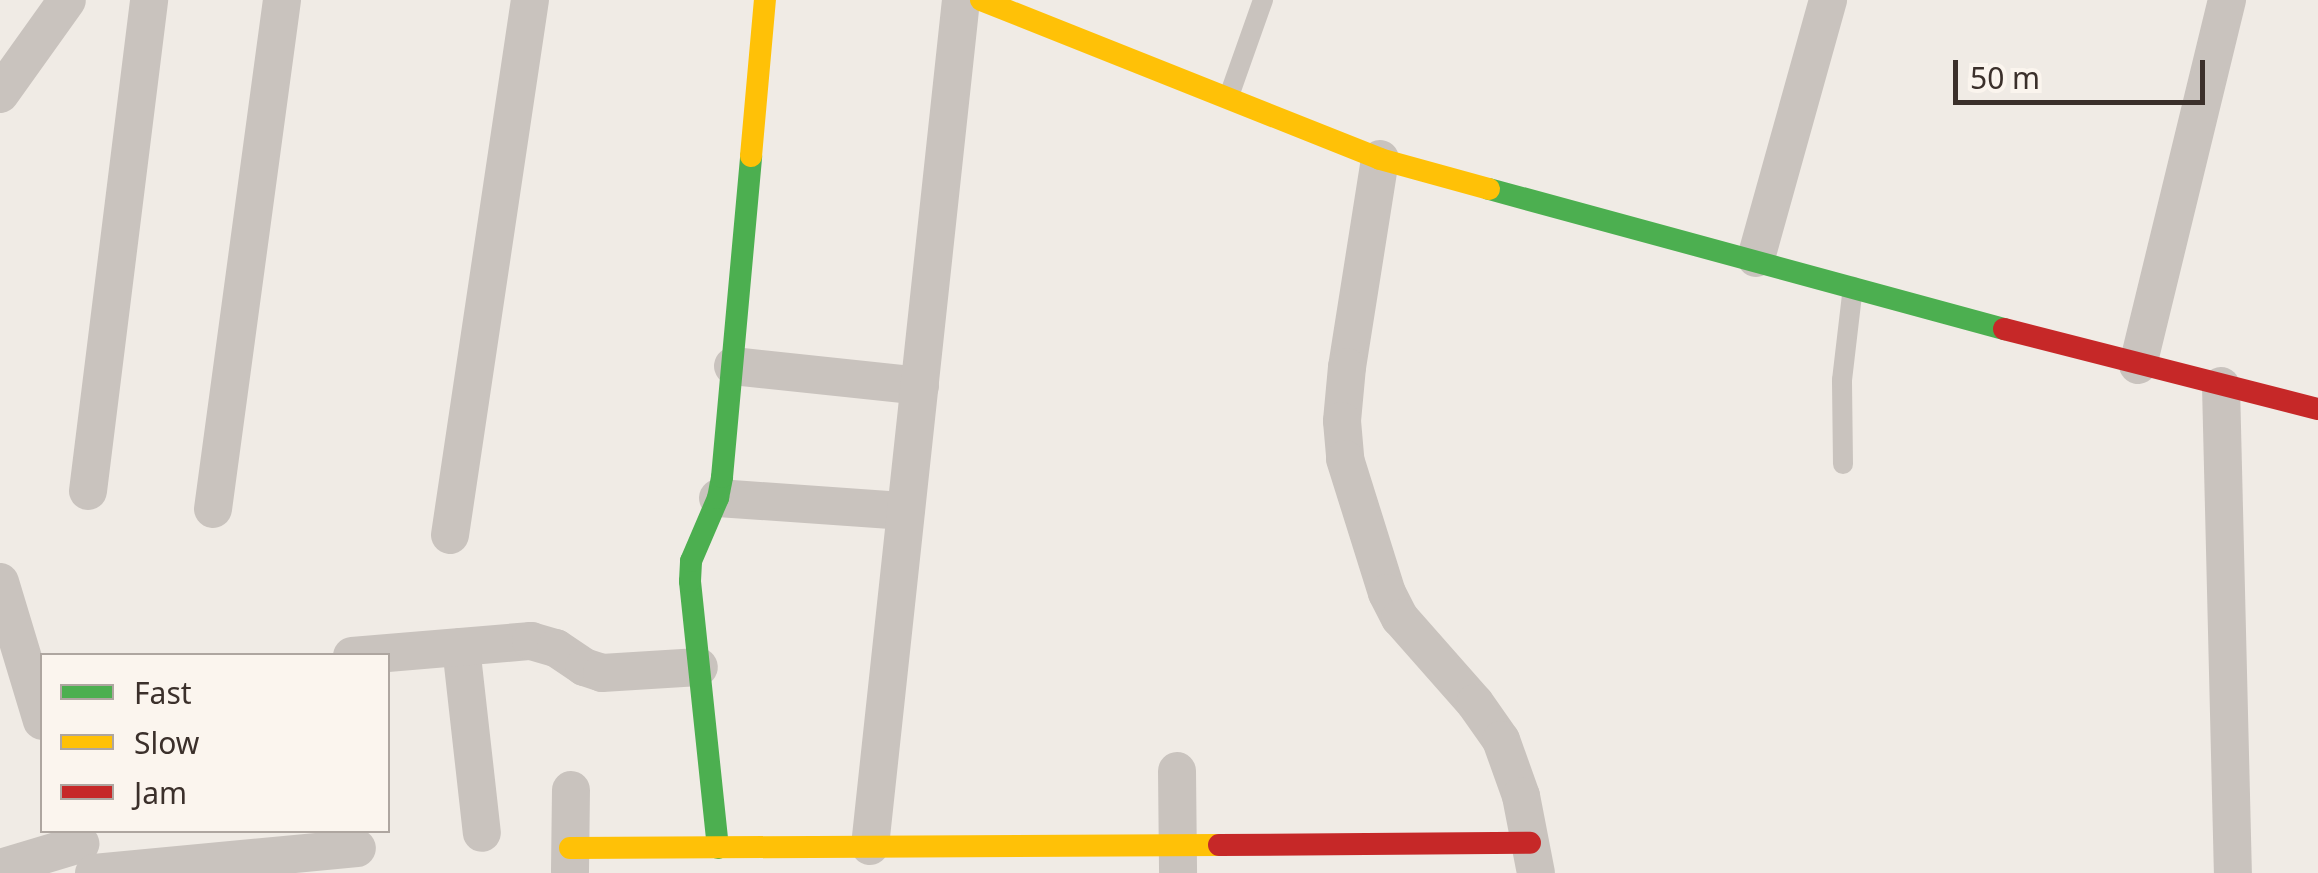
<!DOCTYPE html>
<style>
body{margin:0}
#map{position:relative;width:2318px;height:873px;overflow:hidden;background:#f0ebe5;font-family:"Noto Sans",sans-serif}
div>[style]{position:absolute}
.lane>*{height:20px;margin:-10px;padding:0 10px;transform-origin:10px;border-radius:10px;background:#c9c3be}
.street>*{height:38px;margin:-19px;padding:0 19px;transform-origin:19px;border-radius:19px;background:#c9c3be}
.fast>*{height:22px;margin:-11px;padding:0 11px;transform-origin:11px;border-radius:11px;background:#4caf50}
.slow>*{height:22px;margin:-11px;padding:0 11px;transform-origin:11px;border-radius:11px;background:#ffc107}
.jam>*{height:22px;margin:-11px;padding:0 11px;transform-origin:11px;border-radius:11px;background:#c62828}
span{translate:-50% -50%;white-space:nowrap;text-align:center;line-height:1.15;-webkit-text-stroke:8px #fbf5ee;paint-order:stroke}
.legend{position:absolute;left:40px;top:653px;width:350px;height:180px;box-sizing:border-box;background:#fbf5ee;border:2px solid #aea6a0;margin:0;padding:12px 18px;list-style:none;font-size:30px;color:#3b302b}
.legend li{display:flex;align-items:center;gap:20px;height:50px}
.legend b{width:50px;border:2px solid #aea6a0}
.scale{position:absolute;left:1953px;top:60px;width:252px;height:45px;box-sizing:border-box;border:5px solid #3b302b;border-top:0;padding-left:12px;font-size:30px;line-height:35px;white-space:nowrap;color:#3b302b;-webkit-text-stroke:8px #fbf5ee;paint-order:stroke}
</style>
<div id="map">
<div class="lane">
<i style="left:1229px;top:96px;width:102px;rotate:-70.5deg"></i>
<i style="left:1843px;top:464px;width:84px;rotate:-90.7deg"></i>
<i style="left:1842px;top:380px;width:94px;rotate:-83.3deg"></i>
</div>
<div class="street">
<i style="left:0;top:94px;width:115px;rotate:-54.5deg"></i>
<i style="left:1380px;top:159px;width:211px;rotate:99deg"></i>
<i style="left:1347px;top:367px;width:54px;rotate:95.3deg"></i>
<i style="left:1342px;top:421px;width:38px;rotate:85deg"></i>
<i style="left:1345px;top:459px;width:140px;rotate:72.6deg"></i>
<i style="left:1387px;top:593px;width:28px;rotate:63deg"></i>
<i style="left:1400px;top:618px;width:113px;rotate:48.6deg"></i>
<i style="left:1475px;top:703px;width:45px;rotate:54.9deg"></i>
<i style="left:1501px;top:740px;width:59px;rotate:70.3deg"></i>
<i style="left:1521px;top:796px;width:78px;rotate:79deg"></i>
<i style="left:1756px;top:258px;width:268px;rotate:-74.4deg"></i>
<i style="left:2138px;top:365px;width:376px;rotate:-76.3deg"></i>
<i style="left:733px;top:366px;width:188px;rotate:6.1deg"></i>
<i style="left:2221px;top:386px;width:487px;rotate:88.6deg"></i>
<i style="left:88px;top:491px;width:495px;rotate:-82.9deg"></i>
<i style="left:718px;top:498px;width:188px;rotate:4deg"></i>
<i style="left:213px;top:509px;width:514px;rotate:-82.28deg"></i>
<i style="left:450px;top:535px;width:541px;rotate:-81.5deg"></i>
<i style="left:0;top:582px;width:145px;rotate:73.2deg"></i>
<i style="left:461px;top:647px;width:187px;rotate:83.6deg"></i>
<i style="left:352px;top:656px;width:180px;rotate:-4.8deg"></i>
<i style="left:531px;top:641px;width:26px;rotate:16deg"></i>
<i style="left:556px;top:648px;width:34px;rotate:34deg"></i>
<i style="left:584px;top:667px;width:19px;rotate:18deg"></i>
<i style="left:602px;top:673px;width:97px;rotate:-3.5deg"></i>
<i style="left:1177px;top:771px;width:102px;rotate:89.4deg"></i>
<i style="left:870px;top:846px;width:851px;rotate:-83.86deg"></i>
<i style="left:0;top:868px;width:84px;rotate:-16.7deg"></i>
<i style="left:570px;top:871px;width:81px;rotate:-89.3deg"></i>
<i style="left:94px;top:873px;width:264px;rotate:-5.4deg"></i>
</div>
<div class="fast">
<i style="left:1489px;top:189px;width:534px;rotate:15.21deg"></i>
<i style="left:718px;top:848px;width:268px;rotate:-96deg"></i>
<i style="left:690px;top:581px;width:20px;rotate:-87deg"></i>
<i style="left:691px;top:561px;width:69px;rotate:-66.8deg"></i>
<i style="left:718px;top:498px;width:21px;rotate:-79deg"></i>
<i style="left:722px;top:477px;width:322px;rotate:-84.8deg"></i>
</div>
<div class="slow">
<i style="left:981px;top:0;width:430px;rotate:21.7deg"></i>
<i style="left:1380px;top:159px;width:113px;rotate:15.4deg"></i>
<i style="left:751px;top:156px;width:157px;rotate:-84.9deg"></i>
<i style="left:570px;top:848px;width:649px;rotate:-0.26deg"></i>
</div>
<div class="jam">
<i style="left:2004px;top:329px;width:324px;rotate:14.3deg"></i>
<i style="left:1219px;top:845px;width:311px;rotate:-0.4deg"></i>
</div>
<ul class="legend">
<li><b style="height:12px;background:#4caf50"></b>Fast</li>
<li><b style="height:12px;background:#ffc107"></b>Slow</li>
<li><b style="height:12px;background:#c62828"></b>Jam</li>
</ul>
<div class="scale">50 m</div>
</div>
